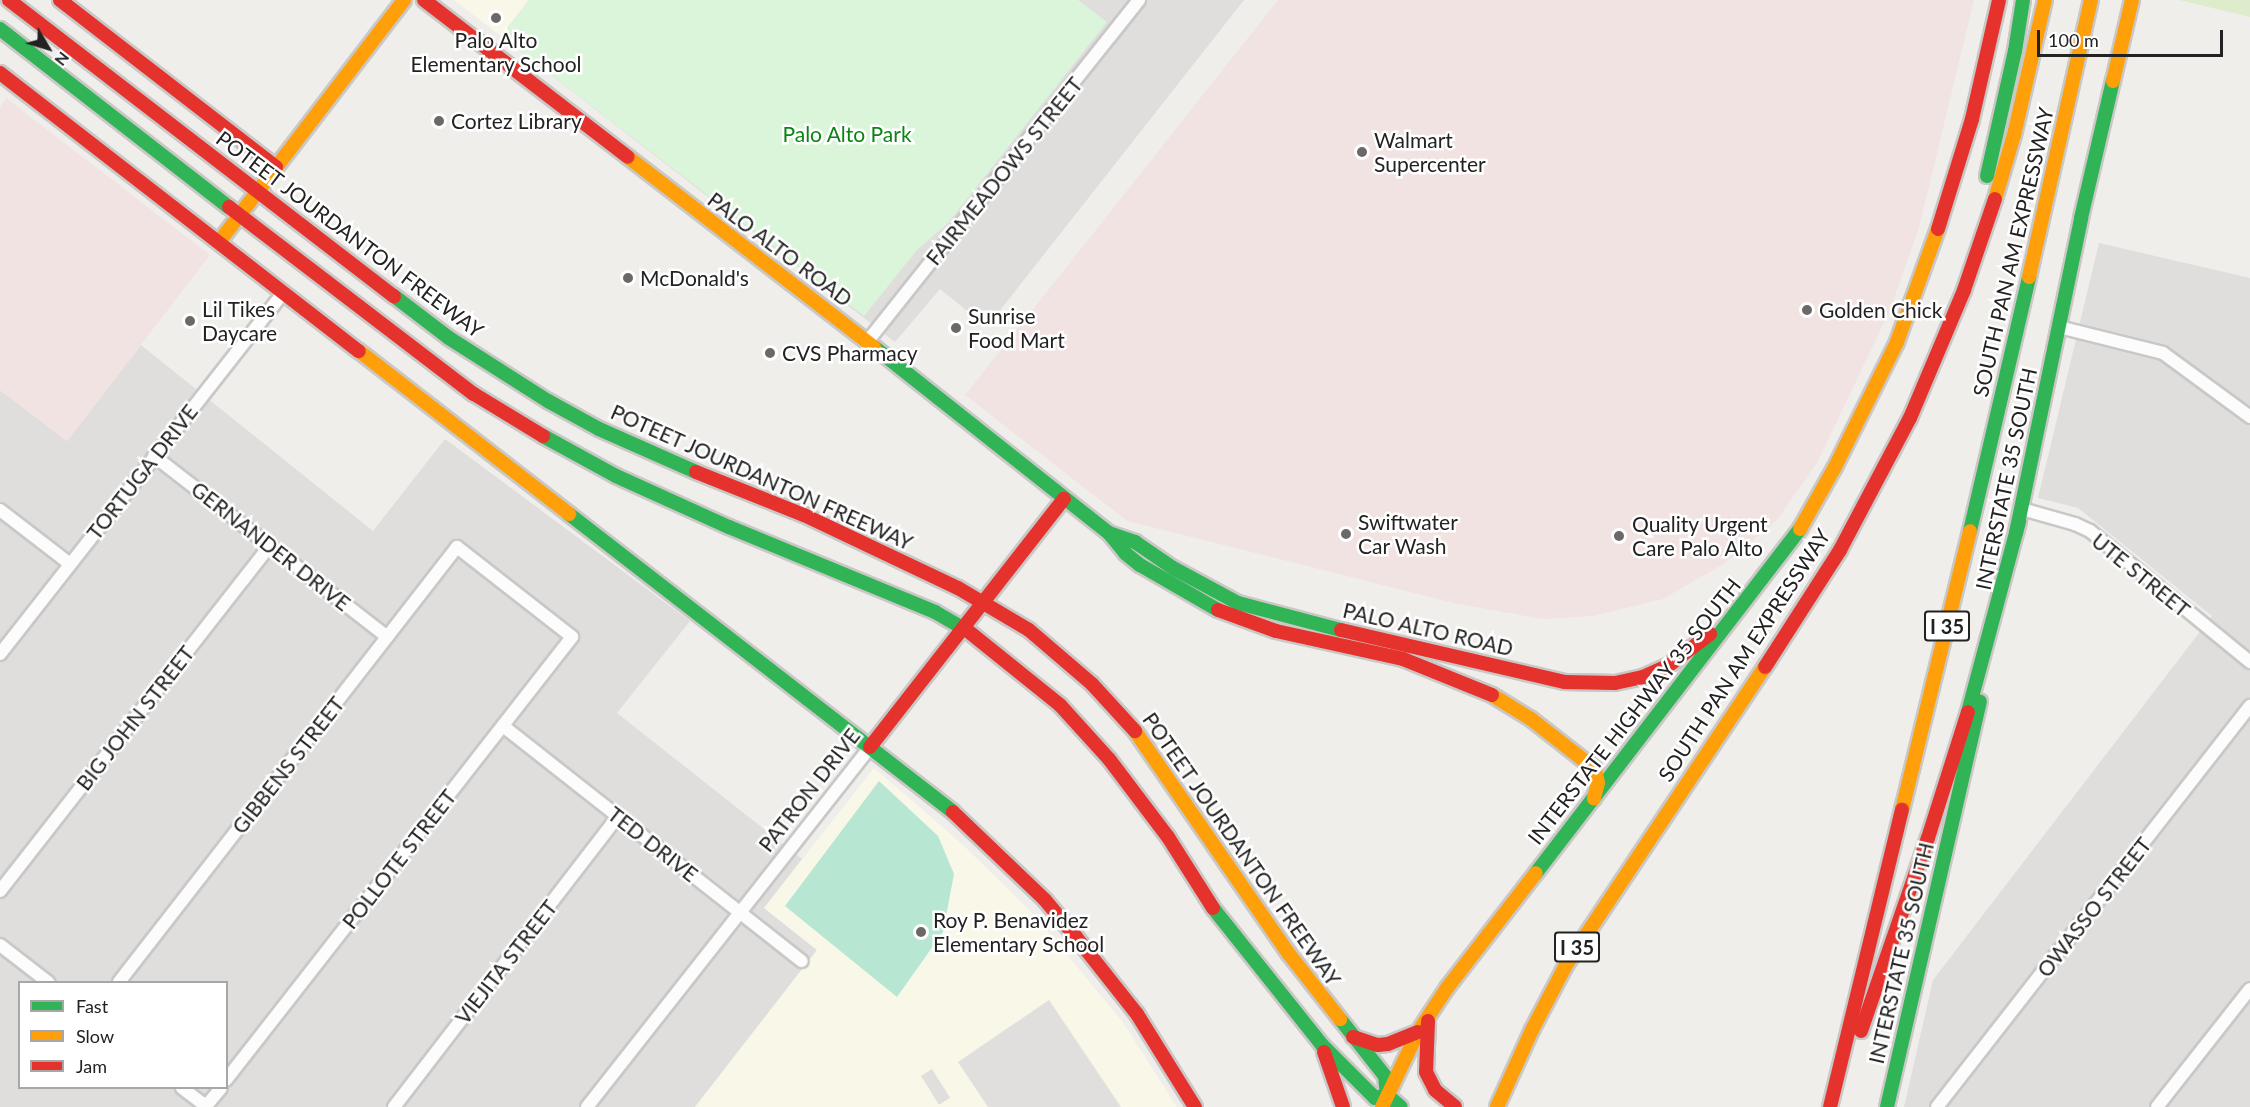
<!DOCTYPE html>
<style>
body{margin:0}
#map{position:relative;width:2250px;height:1107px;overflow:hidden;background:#f0eeeb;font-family:Lato,sans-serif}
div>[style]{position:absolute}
.residential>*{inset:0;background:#dfdedc}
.commercial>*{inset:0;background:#f1e3e1}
.education>*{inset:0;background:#f8f7e8}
.grass>*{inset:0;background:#ddeccb}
.park>*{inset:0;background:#daf5da}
.pitch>*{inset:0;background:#b7e6d2}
.parking>*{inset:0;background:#e0dfde;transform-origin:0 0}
.roads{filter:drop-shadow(2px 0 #c9c8c7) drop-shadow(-2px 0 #c9c8c7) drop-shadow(0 2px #c9c8c7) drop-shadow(0 -2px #c9c8c7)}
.street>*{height:12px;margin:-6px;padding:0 6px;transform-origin:6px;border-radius:6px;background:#fdfcfc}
.fast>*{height:14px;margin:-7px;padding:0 7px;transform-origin:7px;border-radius:7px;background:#30b455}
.slow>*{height:14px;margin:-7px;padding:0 7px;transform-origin:7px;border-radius:7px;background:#ff9f0a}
.jam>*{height:14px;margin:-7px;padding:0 7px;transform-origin:7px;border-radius:7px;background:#e5322d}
.dots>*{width:16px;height:16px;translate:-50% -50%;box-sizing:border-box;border:3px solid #fff;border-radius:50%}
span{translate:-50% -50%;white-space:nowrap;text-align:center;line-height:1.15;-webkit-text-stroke:5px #fff;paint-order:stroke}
.shield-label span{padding:2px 4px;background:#fff;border:2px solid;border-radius:4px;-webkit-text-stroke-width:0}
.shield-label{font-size:20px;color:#222;font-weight:700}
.poi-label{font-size:21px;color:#222}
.left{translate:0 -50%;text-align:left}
.park-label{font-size:21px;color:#0c8416}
.street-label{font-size:21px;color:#222}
.legend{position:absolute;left:18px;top:981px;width:210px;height:108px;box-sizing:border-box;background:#fff;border:2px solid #a7a7a7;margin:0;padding:8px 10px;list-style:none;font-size:18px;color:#222}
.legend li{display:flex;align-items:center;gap:12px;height:30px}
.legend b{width:30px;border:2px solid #a7a7a7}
.north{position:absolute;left:18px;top:18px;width:60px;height:60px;-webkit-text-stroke:4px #fff;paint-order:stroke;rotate:128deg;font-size:16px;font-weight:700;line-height:24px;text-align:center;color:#222}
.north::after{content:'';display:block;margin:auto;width:21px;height:27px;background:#222;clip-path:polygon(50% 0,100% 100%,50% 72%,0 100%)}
.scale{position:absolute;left:2037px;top:30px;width:186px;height:27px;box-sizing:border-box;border:3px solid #222;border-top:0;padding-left:8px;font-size:18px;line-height:21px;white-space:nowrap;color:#222;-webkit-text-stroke:4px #fff;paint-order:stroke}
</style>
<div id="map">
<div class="residential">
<i style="clip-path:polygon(529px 0,1244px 0,987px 327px,940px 289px,895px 342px,501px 36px)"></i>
<i style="clip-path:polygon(2099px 243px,2250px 278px,2250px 1107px,1904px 1107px,1933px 980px,2212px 616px,2078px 508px,2038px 498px)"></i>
<i style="clip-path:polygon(evenodd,141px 345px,373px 531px,445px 439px,690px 621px,617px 713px,802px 859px,764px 908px,817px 950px,695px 1107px,0 1107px,0 390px,67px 441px,141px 345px,20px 982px,226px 982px,226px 1088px,20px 1088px,20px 982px)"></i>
</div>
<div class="commercial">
<i style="clip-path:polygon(1278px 0,1974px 0,1919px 228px,1890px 310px,1817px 463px,1776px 521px,1725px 563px,1663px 599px,1593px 616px,1543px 619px,1458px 604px,1127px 521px,965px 395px)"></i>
<i style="clip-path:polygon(6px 98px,210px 255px,67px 441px,0 390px,0 107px)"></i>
</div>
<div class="education">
<i style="clip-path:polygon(454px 0,529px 0,501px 36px)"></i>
<i style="clip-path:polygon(874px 768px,963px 845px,1033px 914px,1122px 1021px,1177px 1107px,695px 1107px,817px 950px,764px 908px)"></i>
</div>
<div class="grass">
<i style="clip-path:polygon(2179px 0,2250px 0,2250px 17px)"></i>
</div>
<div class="park">
<i style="clip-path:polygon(529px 0,1078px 0,1107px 22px,948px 223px,917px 250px,864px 316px,501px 36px)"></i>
</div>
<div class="pitch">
<i style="clip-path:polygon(879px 781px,938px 836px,954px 874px,943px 932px,897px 997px,785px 906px)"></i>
</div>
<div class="parking">
<i style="clip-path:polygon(1049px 1000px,1121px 1107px,988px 1107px,958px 1062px)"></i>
<i style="left:932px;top:1069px;width:34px;height:13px;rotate:58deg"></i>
</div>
<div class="roads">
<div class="street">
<i style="left:2059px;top:327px;width:107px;rotate:14deg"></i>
<i style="left:2163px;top:353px;width:108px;rotate:36.3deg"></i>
<i style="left:867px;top:342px;width:437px;rotate:-51.5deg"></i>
<i style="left:154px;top:456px;width:295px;rotate:37.8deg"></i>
<i style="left:2022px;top:509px;width:55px;rotate:15.8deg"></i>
<i style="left:2075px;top:524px;width:17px;rotate:25deg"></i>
<i style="left:2090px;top:531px;width:207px;rotate:39.3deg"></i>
<i style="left:0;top:510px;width:88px;rotate:37.6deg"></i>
<i style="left:0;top:654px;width:460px;rotate:-51.9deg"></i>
<i style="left:503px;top:726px;width:380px;rotate:38.2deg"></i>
<i style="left:0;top:891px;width:439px;rotate:-52deg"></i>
<i style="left:0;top:945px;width:61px;rotate:37.6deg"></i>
<i style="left:119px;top:982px;width:551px;rotate:-52.15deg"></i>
<i style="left:457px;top:547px;width:146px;rotate:38deg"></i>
<i style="left:572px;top:637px;width:562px;rotate:127.99deg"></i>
<i style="left:182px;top:1088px;width:31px;rotate:37deg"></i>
<i style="left:206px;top:1106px;width:23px;rotate:-50deg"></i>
<i style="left:394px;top:1107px;width:367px;rotate:-52.4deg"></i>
<i style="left:587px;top:1107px;width:458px;rotate:-51.8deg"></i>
<i style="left:1937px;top:1107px;width:509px;rotate:-52.03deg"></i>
<i style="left:2157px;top:1107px;width:150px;rotate:-51.8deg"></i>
</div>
<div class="fast">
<i style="left:0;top:29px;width:290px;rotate:37.9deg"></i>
<i style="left:1987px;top:176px;width:128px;rotate:-77.4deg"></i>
<i style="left:2015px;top:51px;width:52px;rotate:-81.1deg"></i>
<i style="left:394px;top:296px;width:69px;rotate:37.4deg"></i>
<i style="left:449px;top:338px;width:117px;rotate:32.5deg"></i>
<i style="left:548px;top:401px;width:58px;rotate:28.8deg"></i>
<i style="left:599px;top:429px;width:106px;rotate:23.9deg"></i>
<i style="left:874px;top:347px;width:300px;rotate:38.4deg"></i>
<i style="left:1109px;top:533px;width:26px;rotate:51deg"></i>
<i style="left:1125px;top:553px;width:19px;rotate:39deg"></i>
<i style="left:1140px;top:565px;width:90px;rotate:30deg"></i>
<i style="left:543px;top:436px;width:83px;rotate:28.7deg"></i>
<i style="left:616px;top:476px;width:124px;rotate:24.3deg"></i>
<i style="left:729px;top:527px;width:223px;rotate:22.4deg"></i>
<i style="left:935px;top:612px;width:38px;rotate:30deg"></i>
<i style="left:569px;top:514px;width:486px;rotate:37.8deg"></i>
<i style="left:1970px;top:531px;width:261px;rotate:-76.9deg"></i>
<i style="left:1109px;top:533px;width:28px;rotate:19deg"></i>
<i style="left:1135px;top:542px;width:46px;rotate:34.4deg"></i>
<i style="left:1173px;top:568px;width:74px;rotate:28.3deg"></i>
<i style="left:1238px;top:603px;width:106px;rotate:14.7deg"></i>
<i style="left:2016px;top:533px;width:322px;rotate:-78.3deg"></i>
<i style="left:2081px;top:218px;width:141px;rotate:-76.9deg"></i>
<i style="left:1968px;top:712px;width:198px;rotate:-75deg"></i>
<i style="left:1536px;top:873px;width:434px;rotate:-52.5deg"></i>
<i style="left:1213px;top:908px;width:175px;rotate:51.5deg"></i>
<i style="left:1322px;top:1045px;width:75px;rotate:45deg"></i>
<i style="left:1375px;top:1098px;width:12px;rotate:-14deg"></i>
<i style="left:1340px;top:1019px;width:73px;rotate:51.7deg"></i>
<i style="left:1385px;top:1076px;width:19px;rotate:84deg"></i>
<i style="left:1387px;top:1095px;width:18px;rotate:41deg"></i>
<i style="left:1887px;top:1107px;width:416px;rotate:-77.1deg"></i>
</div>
<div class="slow">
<i style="left:2113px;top:81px;width:83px;rotate:-76.8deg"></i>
<i style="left:628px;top:157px;width:311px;rotate:37.7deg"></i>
<i style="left:1995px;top:199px;width:67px;rotate:-73.5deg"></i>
<i style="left:2014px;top:135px;width:139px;rotate:-77.1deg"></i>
<i style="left:219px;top:242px;width:305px;rotate:-52.6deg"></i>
<i style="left:2029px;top:277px;width:284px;rotate:-77.4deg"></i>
<i style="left:359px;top:351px;width:266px;rotate:37.8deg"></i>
<i style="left:1800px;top:529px;width:71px;rotate:-60.6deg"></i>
<i style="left:1835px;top:467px;width:140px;rotate:-63.6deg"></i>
<i style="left:1897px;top:342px;width:120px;rotate:-70.1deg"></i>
<i style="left:1492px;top:695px;width:46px;rotate:31.6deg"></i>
<i style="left:1531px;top:719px;width:81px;rotate:38deg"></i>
<i style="left:1595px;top:769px;width:14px;rotate:78deg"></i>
<i style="left:1598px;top:783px;width:16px;rotate:105deg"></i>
<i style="left:1135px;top:731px;width:271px;rotate:55.4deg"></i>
<i style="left:1289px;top:954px;width:83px;rotate:51.9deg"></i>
<i style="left:1902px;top:810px;width:287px;rotate:-76.3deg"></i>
<i style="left:1382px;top:1107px;width:83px;rotate:-64.4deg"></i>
<i style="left:1418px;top:1032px;width:53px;rotate:-56.6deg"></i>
<i style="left:1447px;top:988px;width:145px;rotate:-52.3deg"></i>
<i style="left:1497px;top:1107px;width:85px;rotate:-65.6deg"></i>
<i style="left:1532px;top:1030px;width:73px;rotate:-62.4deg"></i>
<i style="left:1566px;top:965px;width:358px;rotate:-56.3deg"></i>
</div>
<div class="jam">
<i style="left:9px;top:0;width:486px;rotate:37.6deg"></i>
<i style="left:60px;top:0;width:273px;rotate:37.7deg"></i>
<i style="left:424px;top:0;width:257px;rotate:37.6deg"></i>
<i style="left:0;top:73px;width:454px;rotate:37.8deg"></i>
<i style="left:229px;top:207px;width:308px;rotate:37.4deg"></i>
<i style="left:474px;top:394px;width:81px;rotate:31.3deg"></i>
<i style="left:1938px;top:229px;width:115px;rotate:-72.8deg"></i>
<i style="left:1972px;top:119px;width:122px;rotate:-77.2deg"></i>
<i style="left:696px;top:472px;width:116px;rotate:21.7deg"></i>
<i style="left:804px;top:515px;width:170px;rotate:25.4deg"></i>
<i style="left:958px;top:588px;width:82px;rotate:30.6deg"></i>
<i style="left:1029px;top:630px;width:83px;rotate:40.6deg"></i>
<i style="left:1092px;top:684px;width:64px;rotate:47.5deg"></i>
<i style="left:1218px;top:610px;width:62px;rotate:19.9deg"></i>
<i style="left:1276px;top:631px;width:130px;rotate:12.4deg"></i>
<i style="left:1403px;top:659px;width:96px;rotate:22deg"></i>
<i style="left:1341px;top:630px;width:229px;rotate:13.1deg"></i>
<i style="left:1564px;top:682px;width:51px;rotate:1.1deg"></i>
<i style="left:1615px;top:683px;width:29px;rotate:-12deg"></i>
<i style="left:1643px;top:677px;width:27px;rotate:-24deg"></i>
<i style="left:1668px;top:666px;width:53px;rotate:-37.3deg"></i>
<i style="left:968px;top:631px;width:118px;rotate:38.8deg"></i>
<i style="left:1060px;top:705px;width:73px;rotate:47.8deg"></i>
<i style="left:1109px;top:759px;width:98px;rotate:52.9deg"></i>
<i style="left:1168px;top:837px;width:84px;rotate:57.6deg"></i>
<i style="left:1765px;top:667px;width:139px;rotate:-57.3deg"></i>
<i style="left:1840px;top:550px;width:149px;rotate:-62.1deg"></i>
<i style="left:1910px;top:418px;width:139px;rotate:-67.1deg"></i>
<i style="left:1964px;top:290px;width:96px;rotate:-71.2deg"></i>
<i style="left:870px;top:747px;width:315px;rotate:-52deg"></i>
<i style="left:953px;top:812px;width:127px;rotate:43.7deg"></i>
<i style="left:1045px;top:900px;width:48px;rotate:50deg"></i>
<i style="left:1076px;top:937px;width:98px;rotate:51.6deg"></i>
<i style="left:1137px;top:1014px;width:110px;rotate:58.1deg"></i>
<i style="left:1428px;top:1021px;width:51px;rotate:92.2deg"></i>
<i style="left:1426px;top:1072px;width:20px;rotate:63deg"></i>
<i style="left:1435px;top:1090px;width:26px;rotate:40deg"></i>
<i style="left:1861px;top:1031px;width:204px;rotate:-70.9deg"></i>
<i style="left:1928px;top:838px;width:132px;rotate:-72.4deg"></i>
<i style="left:1353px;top:1037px;width:26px;rotate:18deg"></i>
<i style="left:1378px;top:1045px;width:10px;rotate:-6deg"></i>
<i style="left:1388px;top:1044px;width:32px;rotate:-22deg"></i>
<i style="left:1324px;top:1052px;width:58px;rotate:70.9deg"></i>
<i style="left:1830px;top:1107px;width:306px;rotate:-76.4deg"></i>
</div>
</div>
<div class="dots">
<i style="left:496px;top:18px;background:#6a6968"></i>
<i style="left:439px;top:121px;background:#6a6968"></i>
<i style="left:1362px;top:152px;background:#6a6968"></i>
<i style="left:628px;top:278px;background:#6a6968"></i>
<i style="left:1807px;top:310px;background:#6a6968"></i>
<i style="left:190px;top:321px;background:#6a6968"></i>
<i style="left:956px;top:328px;background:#6a6968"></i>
<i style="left:770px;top:353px;background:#6a6968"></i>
<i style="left:1346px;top:534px;background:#6a6968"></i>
<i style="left:1619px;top:536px;background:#6a6968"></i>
<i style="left:921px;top:932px;background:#6a6968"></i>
</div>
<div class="shield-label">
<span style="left:1947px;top:626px">I 35</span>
<span style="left:1577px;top:947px">I 35</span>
</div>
<div class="poi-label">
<span style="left:496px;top:52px">Palo Alto<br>Elementary School</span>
<span class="left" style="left:451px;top:121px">Cortez Library</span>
<span class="left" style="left:1374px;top:152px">Walmart<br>Supercenter</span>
<span class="left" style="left:640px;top:278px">McDonald's</span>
<span class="left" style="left:202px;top:321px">Lil Tikes<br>Daycare</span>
<span class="left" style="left:1819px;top:310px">Golden Chick</span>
<span class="left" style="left:968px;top:328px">Sunrise<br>Food Mart</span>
<span class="left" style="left:782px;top:353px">CVS Pharmacy</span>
<span class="left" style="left:1358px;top:534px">Swiftwater<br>Car Wash</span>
<span class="left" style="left:1632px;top:536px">Quality Urgent<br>Care Palo Alto</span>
<span class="left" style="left:933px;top:932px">Roy P. Benavidez<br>Elementary School</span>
</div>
<div class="park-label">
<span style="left:847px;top:134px">Palo Alto Park</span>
</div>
<div class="street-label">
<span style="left:1004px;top:171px;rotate:-51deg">FAIRMEADOWS STREET</span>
<span style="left:350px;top:234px;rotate:37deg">POTEET JOURDANTON FREEWAY</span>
<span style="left:780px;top:249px;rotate:37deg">PALO ALTO ROAD</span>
<span style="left:2013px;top:252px;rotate:-77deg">SOUTH PAN AM EXPRESSWAY</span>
<span style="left:142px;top:472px;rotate:-52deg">TORTUGA DRIVE</span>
<span style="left:762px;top:477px;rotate:24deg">POTEET JOURDANTON FREEWAY</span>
<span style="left:2006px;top:479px;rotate:-78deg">INTERSTATE 35 SOUTH</span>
<span style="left:271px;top:546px;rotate:38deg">GERNANDER DRIVE</span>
<span style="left:2141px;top:575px;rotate:39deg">UTE STREET</span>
<span style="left:1428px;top:629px;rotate:13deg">PALO ALTO ROAD</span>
<span style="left:1744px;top:655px;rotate:-57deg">SOUTH PAN AM EXPRESSWAY</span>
<span style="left:1634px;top:711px;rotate:-52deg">INTERSTATE HIGHWAY 35 SOUTH</span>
<span style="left:135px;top:718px;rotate:-52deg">BIG JOHN STREET</span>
<span style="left:288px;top:765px;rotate:-52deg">GIBBENS STREET</span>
<span style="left:809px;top:790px;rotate:-52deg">PATRON DRIVE</span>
<span style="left:653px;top:844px;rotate:38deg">TED DRIVE</span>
<span style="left:1242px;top:849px;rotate:55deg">POTEET JOURDANTON FREEWAY</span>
<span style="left:399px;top:859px;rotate:-52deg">POLLOTE STREET</span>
<span style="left:2094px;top:907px;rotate:-52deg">OWASSO STREET</span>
<span style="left:1901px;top:953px;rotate:-77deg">INTERSTATE 35 SOUTH</span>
<span style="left:506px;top:962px;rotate:-52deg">VIEJITA STREET</span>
</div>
<ul class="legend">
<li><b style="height:8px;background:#30b455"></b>Fast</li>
<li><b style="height:8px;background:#ff9f0a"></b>Slow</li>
<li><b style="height:8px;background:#e5322d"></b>Jam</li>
</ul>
<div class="north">N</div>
<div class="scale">100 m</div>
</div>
